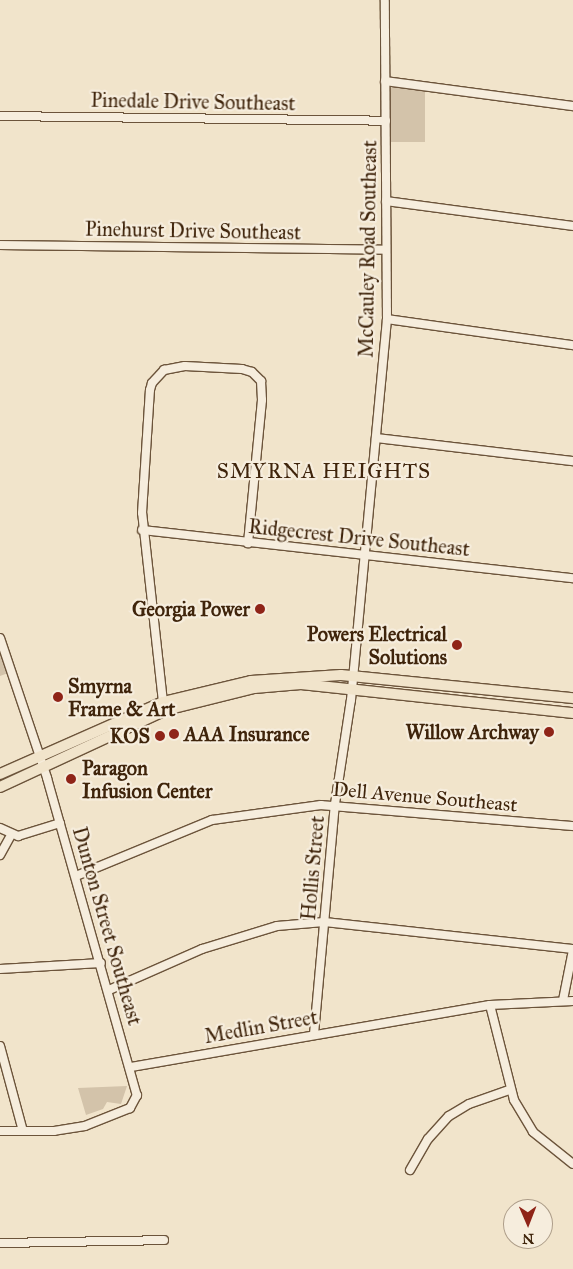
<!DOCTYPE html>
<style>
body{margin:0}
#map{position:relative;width:573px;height:1269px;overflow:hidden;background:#f1e4cb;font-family:"IM FELL Great Primer",serif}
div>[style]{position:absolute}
.green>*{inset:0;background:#d3c3aa}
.roads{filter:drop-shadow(1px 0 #6c543b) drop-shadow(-1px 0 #6c543b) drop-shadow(0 1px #6c543b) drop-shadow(0 -1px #6c543b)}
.minor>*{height:8px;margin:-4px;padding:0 4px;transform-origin:4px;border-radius:4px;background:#f6eddd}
.major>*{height:10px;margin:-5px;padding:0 5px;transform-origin:5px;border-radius:5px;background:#f1e4cb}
.dots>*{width:14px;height:14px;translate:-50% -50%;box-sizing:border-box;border:2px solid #f6eddd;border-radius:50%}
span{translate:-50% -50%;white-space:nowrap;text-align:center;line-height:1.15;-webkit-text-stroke:4.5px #f6eddd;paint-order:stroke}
.street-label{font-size:20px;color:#3f240b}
.poi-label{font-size:20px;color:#3f240b;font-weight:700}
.right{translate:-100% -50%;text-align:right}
.left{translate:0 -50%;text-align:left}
.neighbourhood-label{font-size:21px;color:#3f240b;letter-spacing:1px}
.north{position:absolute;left:503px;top:1199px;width:50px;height:50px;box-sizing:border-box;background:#f6eddd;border:1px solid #ad9d89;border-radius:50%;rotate:179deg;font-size:14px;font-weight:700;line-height:20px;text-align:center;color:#3f240b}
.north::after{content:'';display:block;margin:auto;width:18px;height:22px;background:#8f2418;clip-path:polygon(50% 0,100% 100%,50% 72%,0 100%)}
</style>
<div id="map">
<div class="green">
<i style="clip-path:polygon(394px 86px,425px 90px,425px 142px,390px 142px,389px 89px)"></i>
<i style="clip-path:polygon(0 638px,11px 672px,0 676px)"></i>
<i style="clip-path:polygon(127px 1086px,121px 1104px,107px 1102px,103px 1109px,86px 1115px,78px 1088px)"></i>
</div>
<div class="roads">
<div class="minor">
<i style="left:385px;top:81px;width:190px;rotate:7.6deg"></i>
<i style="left:0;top:116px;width:386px;rotate:0.7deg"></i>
<i style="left:386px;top:201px;width:189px;rotate:7.6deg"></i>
<i style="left:0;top:245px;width:386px;rotate:0.7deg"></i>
<i style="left:387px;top:319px;width:188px;rotate:8deg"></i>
<i style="left:376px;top:438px;width:198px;rotate:6.7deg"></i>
<i style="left:142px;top:530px;width:434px;rotate:6.4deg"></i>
<i style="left:0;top:638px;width:148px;rotate:71.4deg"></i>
<i style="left:47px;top:778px;width:330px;rotate:74.2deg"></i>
<i style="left:137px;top:1095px;width:15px;rotate:118deg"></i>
<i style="left:130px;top:1108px;width:48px;rotate:158.2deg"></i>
<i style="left:85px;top:1126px;width:31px;rotate:171deg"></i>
<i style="left:54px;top:1131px;width:54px;rotate:180deg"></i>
<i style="left:163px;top:702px;width:190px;rotate:-96.3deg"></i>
<i style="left:142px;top:513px;width:123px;rotate:-86.3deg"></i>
<i style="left:150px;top:390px;width:7px;rotate:-74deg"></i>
<i style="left:152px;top:383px;width:18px;rotate:-47deg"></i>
<i style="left:164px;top:370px;width:21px;rotate:-11deg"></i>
<i style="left:185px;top:366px;width:57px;rotate:3deg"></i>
<i style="left:242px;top:369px;width:10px;rotate:17deg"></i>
<i style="left:252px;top:372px;width:13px;rotate:45deg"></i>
<i style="left:261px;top:381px;width:19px;rotate:87deg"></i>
<i style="left:262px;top:400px;width:144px;rotate:95.6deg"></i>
<i style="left:0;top:828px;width:20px;rotate:24deg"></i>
<i style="left:18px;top:836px;width:44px;rotate:-17.2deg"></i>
<i style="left:0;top:855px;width:23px;rotate:-61deg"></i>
<i style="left:76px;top:876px;width:147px;rotate:-22.4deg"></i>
<i style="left:212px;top:820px;width:110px;rotate:-7.8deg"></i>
<i style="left:321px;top:805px;width:253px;rotate:4.8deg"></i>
<i style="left:0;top:969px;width:101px;rotate:-3.4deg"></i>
<i style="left:109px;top:990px;width:102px;rotate:-23.8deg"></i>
<i style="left:202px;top:949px;width:78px;rotate:-17deg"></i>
<i style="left:277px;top:926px;width:47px;rotate:-4.9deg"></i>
<i style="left:324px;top:922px;width:250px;rotate:6.2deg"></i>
<i style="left:563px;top:1000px;width:51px;rotate:-78.7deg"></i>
<i style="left:490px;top:1005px;width:98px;rotate:75.8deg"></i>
<i style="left:514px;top:1100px;width:37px;rotate:59deg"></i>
<i style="left:533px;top:1132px;width:51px;rotate:38.7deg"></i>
<i style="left:314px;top:1034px;width:231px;rotate:-84.8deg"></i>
<i style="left:335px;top:804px;width:105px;rotate:-81.3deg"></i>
<i style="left:351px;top:700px;width:383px;rotate:-84.6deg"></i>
<i style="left:387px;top:319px;width:319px;rotate:-90.4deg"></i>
<i style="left:0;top:1046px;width:88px;rotate:74.9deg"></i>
<i style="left:131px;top:1067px;width:364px;rotate:-9.8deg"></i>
<i style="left:490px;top:1005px;width:83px;rotate:-2.8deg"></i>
<i style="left:410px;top:1170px;width:36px;rotate:-60deg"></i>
<i style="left:428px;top:1139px;width:31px;rotate:-48deg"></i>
<i style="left:449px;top:1116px;width:23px;rotate:-31deg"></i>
<i style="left:469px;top:1104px;width:42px;rotate:-19.3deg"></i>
<i style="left:0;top:1243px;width:164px;rotate:-1deg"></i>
</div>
<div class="major">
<i style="left:0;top:774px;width:178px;rotate:-23.8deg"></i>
<i style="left:163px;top:702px;width:90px;rotate:-13.4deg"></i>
<i style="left:251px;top:681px;width:90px;rotate:-3.8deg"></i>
<i style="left:341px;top:675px;width:233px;rotate:5.7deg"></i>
<i style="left:0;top:787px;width:183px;rotate:-24.9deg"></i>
<i style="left:166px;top:710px;width:91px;rotate:-14deg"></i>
<i style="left:254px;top:688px;width:47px;rotate:-4.9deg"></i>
<i style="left:301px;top:684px;width:274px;rotate:6.1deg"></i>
</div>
</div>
<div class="dots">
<i style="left:260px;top:609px;background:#8f2418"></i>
<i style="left:457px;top:645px;background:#8f2418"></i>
<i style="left:58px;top:697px;background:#8f2418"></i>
<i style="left:549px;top:732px;background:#8f2418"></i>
<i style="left:174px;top:734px;background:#8f2418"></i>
<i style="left:160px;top:736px;background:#8f2418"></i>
<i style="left:71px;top:779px;background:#8f2418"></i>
</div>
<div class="street-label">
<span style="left:193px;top:102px;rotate:1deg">Pinedale Drive Southeast</span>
<span style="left:193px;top:231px;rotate:1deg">Pinehurst Drive Southeast</span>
<span style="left:368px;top:249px;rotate:-89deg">McCauley Road Southeast</span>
<span style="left:359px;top:538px;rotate:6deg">Ridgecrest Drive Southeast</span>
<span style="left:425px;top:797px;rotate:5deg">Dell Avenue Southeast</span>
<span style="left:313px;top:868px;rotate:-85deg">Hollis Street</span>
<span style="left:107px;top:926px;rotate:74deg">Dunton Street Southeast</span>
<span style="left:261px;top:1027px;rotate:-10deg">Medlin Street</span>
</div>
<div class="poi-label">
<span class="right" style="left:250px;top:609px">Georgia Power</span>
<span class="right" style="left:447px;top:646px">Powers Electrical<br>Solutions</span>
<span class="left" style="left:68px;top:698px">Smyrna<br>Frame &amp; Art</span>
<span class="right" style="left:539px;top:732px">Willow Archway</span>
<span class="left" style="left:184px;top:734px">AAA Insurance</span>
<span class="right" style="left:150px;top:736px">KOS</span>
<span class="left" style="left:82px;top:780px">Paragon<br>Infusion Center</span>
</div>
<div class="neighbourhood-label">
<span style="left:324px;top:471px">SMYRNA HEIGHTS</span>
</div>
<div class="north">N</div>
</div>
